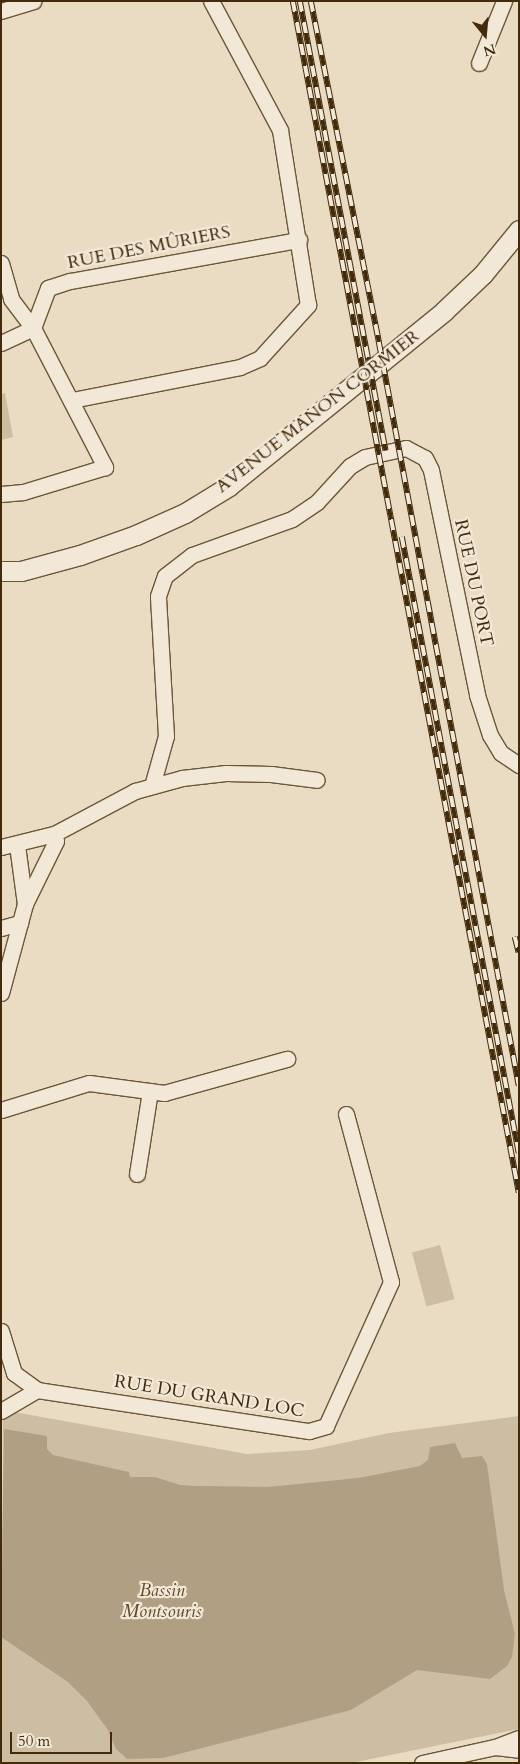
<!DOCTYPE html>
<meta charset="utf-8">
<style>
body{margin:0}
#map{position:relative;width:520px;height:1764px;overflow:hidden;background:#e9dcc2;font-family:Cardo,serif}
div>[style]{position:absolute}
.green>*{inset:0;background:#cdbea3;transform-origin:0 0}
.water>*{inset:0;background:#b09f83}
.roads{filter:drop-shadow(1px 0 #6c5638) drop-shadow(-1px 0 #6c5638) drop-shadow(0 1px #6c5638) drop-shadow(0 -1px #6c5638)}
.minor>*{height:15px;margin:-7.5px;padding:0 7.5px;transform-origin:7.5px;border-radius:7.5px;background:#f1e8d7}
.tertiary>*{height:19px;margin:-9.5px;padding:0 9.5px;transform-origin:9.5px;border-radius:9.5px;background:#f1e8d7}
.rail>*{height:5.5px;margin-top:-2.75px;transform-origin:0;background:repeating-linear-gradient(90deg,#f1e8d7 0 11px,#422a0a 0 22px);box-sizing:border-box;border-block:1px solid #422a0a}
span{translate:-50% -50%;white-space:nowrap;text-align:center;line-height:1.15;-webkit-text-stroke:4.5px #f1e8d7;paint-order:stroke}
.street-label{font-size:18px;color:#422a0a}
.park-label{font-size:18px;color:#5e4829;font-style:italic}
.frame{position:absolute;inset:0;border:2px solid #422a0a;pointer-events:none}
.north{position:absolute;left:460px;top:10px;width:50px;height:50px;-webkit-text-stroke:4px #f1e8d7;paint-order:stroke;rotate:163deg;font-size:14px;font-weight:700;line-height:20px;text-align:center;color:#422a0a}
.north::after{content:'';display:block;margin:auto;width:18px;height:22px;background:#422a0a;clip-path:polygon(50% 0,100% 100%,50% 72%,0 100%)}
.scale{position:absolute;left:10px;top:1732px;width:102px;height:22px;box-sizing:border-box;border:2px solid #422a0a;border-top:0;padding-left:6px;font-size:15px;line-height:18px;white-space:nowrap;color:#422a0a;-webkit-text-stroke:4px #f1e8d7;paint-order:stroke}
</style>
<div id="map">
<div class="green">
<i style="clip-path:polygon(5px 393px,13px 437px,1px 440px,1px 394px)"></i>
<i style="left:440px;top:1245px;width:56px;height:29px;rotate:75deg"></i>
<i style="clip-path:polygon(3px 1410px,247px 1454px,310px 1450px,389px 1433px,519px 1416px,519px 1729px,351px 1763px,1px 1763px)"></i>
</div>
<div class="water">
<i style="clip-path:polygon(4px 1429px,47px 1436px,47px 1449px,53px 1455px,129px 1472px,130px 1477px,155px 1477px,180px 1485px,198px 1486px,268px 1487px,358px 1478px,420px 1466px,428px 1460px,430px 1447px,455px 1443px,462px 1458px,482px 1456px,487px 1464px,504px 1590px,515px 1634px,512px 1657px,507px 1666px,490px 1679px,417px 1670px,351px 1710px,163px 1758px,127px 1759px,116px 1749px,108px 1730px,87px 1701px,68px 1682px,1px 1637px)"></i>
</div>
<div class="roads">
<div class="minor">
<i style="left:1px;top:11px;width:34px;rotate:-17deg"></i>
<i style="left:479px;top:63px;width:67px;rotate:-68deg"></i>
<i style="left:1px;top:263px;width:37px;rotate:74deg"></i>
<i style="left:11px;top:299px;width:36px;rotate:53deg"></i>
<i style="left:33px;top:328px;width:157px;rotate:62.6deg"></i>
<i style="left:105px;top:467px;width:86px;rotate:163deg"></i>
<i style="left:23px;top:492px;width:22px;rotate:175deg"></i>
<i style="left:1px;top:343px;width:35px;rotate:-25deg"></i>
<i style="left:33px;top:328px;width:43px;rotate:-69.4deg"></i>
<i style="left:48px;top:288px;width:23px;rotate:-18deg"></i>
<i style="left:70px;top:281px;width:233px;rotate:-10.2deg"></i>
<i style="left:72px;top:400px;width:171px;rotate:-11.1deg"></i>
<i style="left:240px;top:367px;width:22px;rotate:-24deg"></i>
<i style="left:260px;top:358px;width:72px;rotate:-47.8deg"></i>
<i style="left:308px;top:305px;width:177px;rotate:-99.1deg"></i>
<i style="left:280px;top:130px;width:146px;rotate:-118.1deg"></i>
<i style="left:152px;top:786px;width:52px;rotate:-74.4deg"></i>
<i style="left:166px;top:736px;width:140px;rotate:-93.3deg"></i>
<i style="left:158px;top:596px;width:21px;rotate:-71deg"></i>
<i style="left:165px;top:576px;width:34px;rotate:-38deg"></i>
<i style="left:192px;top:555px;width:106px;rotate:-19.8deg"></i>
<i style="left:292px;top:519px;width:30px;rotate:-34deg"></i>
<i style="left:317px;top:502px;width:49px;rotate:-47.5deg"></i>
<i style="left:350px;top:466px;width:17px;rotate:-31deg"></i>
<i style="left:365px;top:457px;width:42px;rotate:-12.4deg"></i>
<i style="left:406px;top:448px;width:21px;rotate:28deg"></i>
<i style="left:425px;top:458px;width:13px;rotate:63deg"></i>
<i style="left:431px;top:470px;width:230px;rotate:78.4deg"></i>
<i style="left:477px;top:695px;width:42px;rotate:72deg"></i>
<i style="left:490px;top:735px;width:21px;rotate:59deg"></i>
<i style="left:501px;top:753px;width:22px;rotate:34deg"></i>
<i style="left:17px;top:845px;width:60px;rotate:82.3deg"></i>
<i style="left:1px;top:847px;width:55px;rotate:-13.8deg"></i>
<i style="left:54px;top:834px;width:92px;rotate:-28deg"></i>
<i style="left:135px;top:791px;width:49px;rotate:-15.5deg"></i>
<i style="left:182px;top:778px;width:44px;rotate:-6.5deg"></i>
<i style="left:226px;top:773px;width:45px;rotate:1.3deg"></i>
<i style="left:271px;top:774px;width:46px;rotate:7.4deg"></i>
<i style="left:1px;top:928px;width:20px;rotate:-15deg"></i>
<i style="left:1px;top:993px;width:92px;rotate:-74.9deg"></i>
<i style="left:25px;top:904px;width:70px;rotate:-63.8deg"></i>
<i style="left:56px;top:841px;width:7px;rotate:-106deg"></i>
<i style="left:1px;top:1110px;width:92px;rotate:-17.1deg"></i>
<i style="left:89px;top:1083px;width:76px;rotate:7.6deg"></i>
<i style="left:164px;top:1093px;width:128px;rotate:-15.5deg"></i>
<i style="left:137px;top:1174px;width:84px;rotate:-81.1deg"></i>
<i style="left:1px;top:1331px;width:44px;rotate:72.8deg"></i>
<i style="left:14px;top:1373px;width:29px;rotate:36deg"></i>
<i style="left:37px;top:1390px;width:275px;rotate:8.6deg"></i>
<i style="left:309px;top:1431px;width:18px;rotate:-16deg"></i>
<i style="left:326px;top:1426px;width:158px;rotate:-65.7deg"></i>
<i style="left:391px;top:1282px;width:174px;rotate:-105deg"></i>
<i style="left:1px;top:1411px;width:42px;rotate:-30.3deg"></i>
<i style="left:495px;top:1747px;width:24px;rotate:7deg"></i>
<i style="left:422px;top:1763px;width:75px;rotate:-12.4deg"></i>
<i style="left:495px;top:1747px;width:26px;rotate:-21deg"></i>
</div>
<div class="tertiary">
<i style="left:1px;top:571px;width:20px"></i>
<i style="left:21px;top:571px;width:61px;rotate:-15.2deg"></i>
<i style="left:80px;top:555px;width:59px;rotate:-19.7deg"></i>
<i style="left:136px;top:535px;width:54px;rotate:-24.2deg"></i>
<i style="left:185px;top:513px;width:52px;rotate:-31.5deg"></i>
<i style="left:229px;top:486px;width:277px;rotate:-39.1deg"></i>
<i style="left:444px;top:311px;width:54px;rotate:-43.5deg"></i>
<i style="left:483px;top:274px;width:57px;rotate:-50.7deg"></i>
</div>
</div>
<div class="rail">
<i style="left:293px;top:1px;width:1213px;rotate:79.26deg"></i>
<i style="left:300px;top:1px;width:458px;rotate:79.2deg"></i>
<i style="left:311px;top:1px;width:348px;rotate:78.7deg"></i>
<i style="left:379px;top:342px;width:757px;rotate:79.34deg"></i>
<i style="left:402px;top:537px;width:627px;rotate:79.25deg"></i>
<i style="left:515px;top:937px;width:16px;rotate:76deg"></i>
</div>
<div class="street-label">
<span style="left:149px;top:248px;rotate:-11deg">RUE DES MÛRIERS</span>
<span style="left:318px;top:412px;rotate:-38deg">AVENUE MANON CORMIER</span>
<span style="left:473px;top:583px;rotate:78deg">RUE DU PORT</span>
<span style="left:209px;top:1397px;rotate:9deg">RUE DU GRAND LOC</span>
</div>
<div class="park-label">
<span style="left:162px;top:1602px">Bassin<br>Montsouris</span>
</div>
<div class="frame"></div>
<div class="north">N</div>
<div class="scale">50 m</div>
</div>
